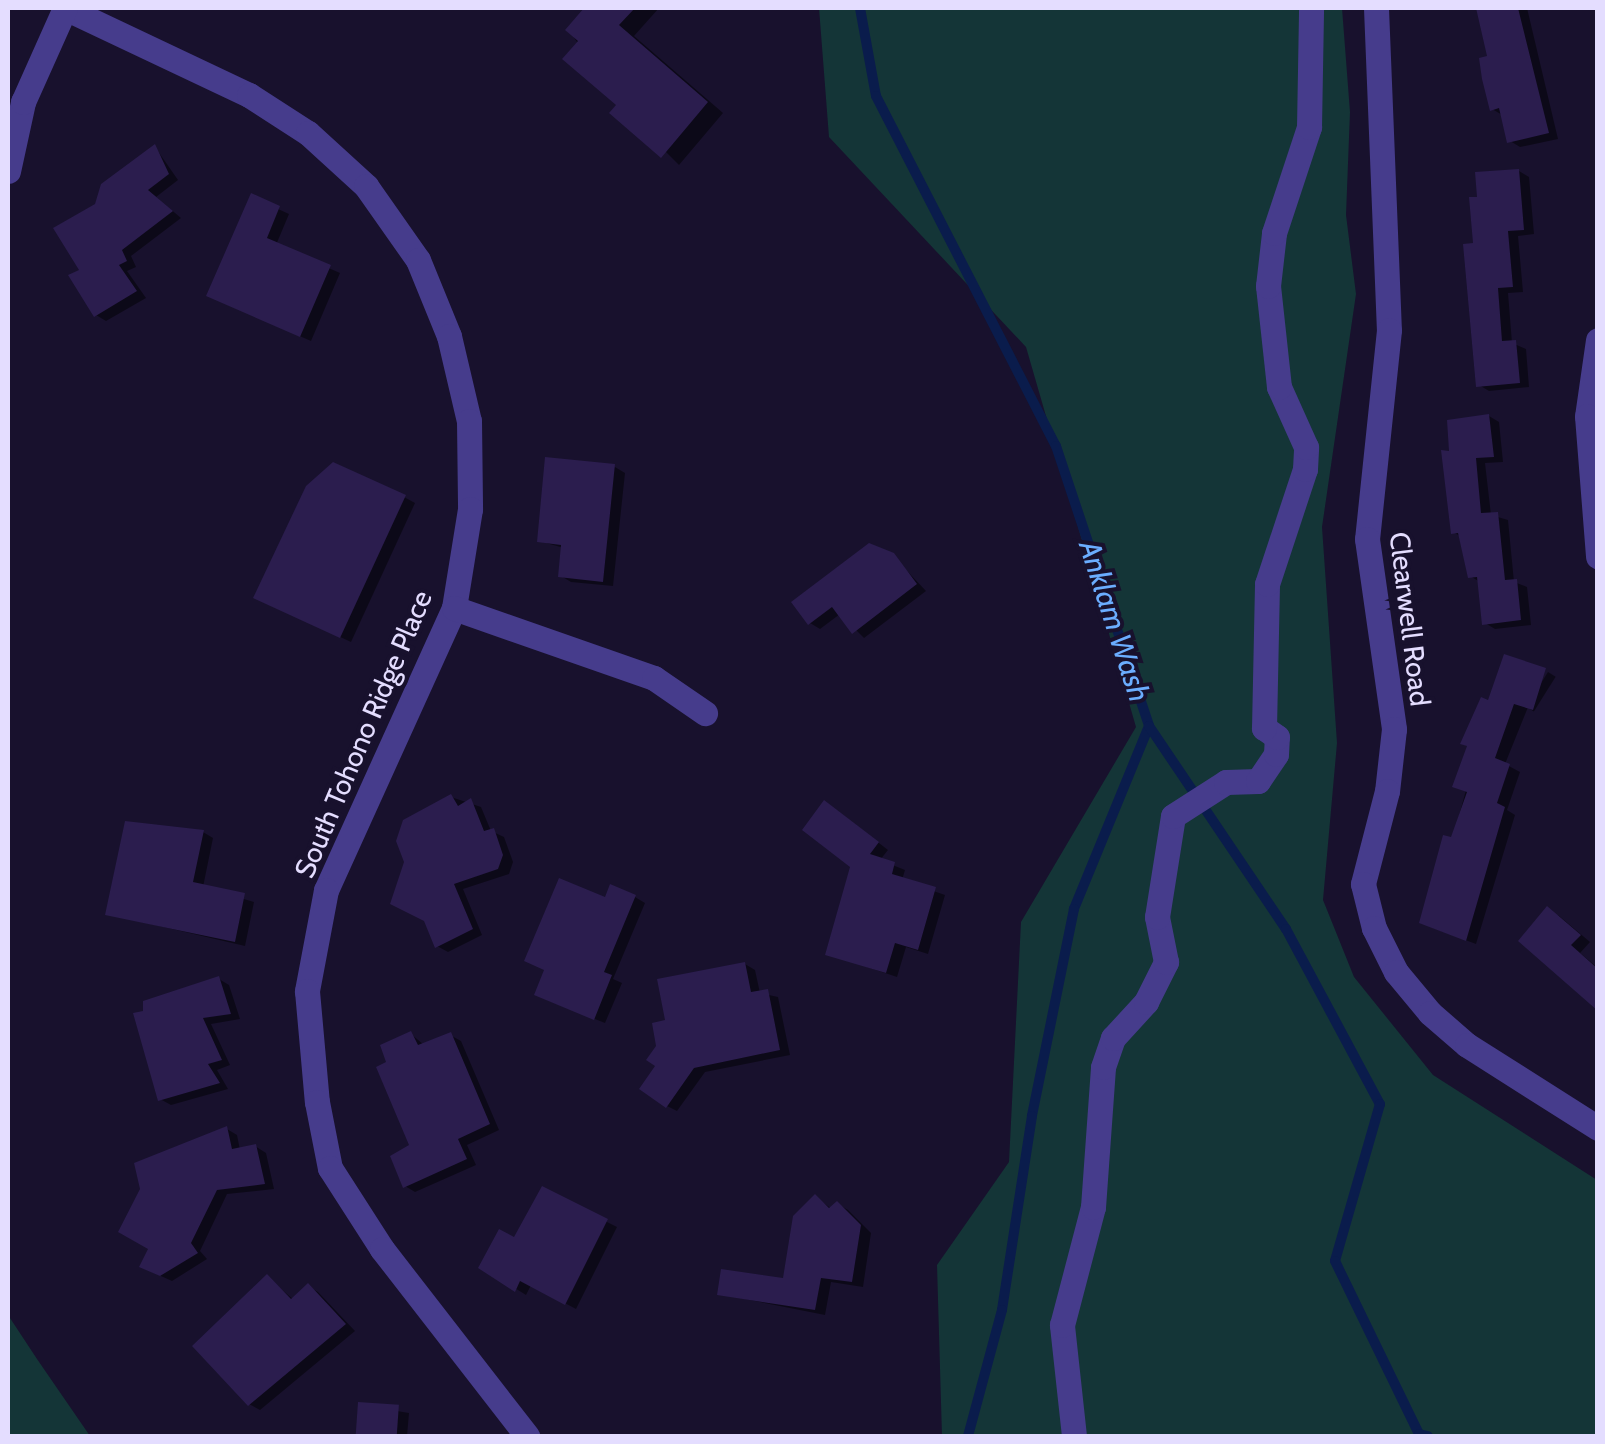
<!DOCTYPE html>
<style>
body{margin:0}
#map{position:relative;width:1605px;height:1444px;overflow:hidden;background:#18112d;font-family:Cabin,sans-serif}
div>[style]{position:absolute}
.green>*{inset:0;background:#143537}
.shadow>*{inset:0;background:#0007;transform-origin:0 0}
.stream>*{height:10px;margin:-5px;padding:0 5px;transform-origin:5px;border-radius:5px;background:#0a1c4c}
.building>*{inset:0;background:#2b1d4e;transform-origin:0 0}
.minor>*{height:25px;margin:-12.5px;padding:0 12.5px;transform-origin:12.5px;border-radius:12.5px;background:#463c8c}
span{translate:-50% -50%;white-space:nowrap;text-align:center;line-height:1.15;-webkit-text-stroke:8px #18112d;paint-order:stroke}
.street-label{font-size:28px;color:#e4ddff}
.water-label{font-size:30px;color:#6badff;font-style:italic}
.frame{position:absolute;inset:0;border:10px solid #e4ddff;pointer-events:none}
</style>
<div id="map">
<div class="green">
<i style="clip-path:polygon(819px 8px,1342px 8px,1350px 112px,1346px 215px,1356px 294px,1322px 527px,1337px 743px,1323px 900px,1354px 977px,1433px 1075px,1597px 1180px,1597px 1436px,942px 1436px,937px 1265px,1009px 1162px,1021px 922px,1136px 727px,1026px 347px,829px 137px)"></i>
<i style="clip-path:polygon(8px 1315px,37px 1359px,90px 1436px,8px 1436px)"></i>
</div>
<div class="shadow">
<i style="clip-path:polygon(587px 8px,659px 8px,634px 36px,723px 113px,679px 165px,619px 105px,569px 30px)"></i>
<i style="clip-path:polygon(1478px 8px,1527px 8px,1558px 139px,1520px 147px,1510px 141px,1504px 116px,1492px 109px,1490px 58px)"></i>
<i style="clip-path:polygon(155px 147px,178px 180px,156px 197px,181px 218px,131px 256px,136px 267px,127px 271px,146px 298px,106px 321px,96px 315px,82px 271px,97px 206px)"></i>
<i style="clip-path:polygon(1519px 171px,1529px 177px,1534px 234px,1518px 236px,1523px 292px,1508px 293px,1512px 343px,1526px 349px,1529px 387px,1489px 391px,1479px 385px,1479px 199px)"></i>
<i style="clip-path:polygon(252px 197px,289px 214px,276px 245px,340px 273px,311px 341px,219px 301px)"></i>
<i style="clip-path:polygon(1489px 416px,1499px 422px,1503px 462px,1485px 463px,1491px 515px,1508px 520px,1514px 582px,1527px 587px,1531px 625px,1495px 629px,1485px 623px,1480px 582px,1470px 576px,1460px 536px,1453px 532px,1452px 454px)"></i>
<i style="clip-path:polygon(615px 467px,625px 473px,613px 586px,571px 582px,561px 576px,564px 548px,539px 541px)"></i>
<i style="clip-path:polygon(404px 497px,415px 503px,351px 642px,267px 603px)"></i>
<i style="clip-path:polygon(892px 555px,926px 591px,864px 638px,840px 614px,820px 629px,810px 623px)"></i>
<i style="clip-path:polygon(1543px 670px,1505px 764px,1520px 772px,1507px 810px,1515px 815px,1476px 944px,1433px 928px,1452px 841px,1490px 703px)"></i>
<i style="left:1548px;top:672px;width:9px;height:41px;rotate:32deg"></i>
<i style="clip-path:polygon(451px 797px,481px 807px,491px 831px,504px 837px,513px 862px,509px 874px,463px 889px,482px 935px,448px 952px,437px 946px)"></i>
<i style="clip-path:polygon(835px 809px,888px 850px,880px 860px,905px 870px,902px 880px,945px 895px,928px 954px,906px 947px,897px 977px,828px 954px,853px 866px)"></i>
<i style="clip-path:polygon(203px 832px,213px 838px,203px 887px,254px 902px,245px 946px,108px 914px)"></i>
<i style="clip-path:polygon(635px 897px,645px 903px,613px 979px,622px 983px,605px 1023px,547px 1000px,547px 970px,606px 900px)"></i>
<i style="clip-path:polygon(1558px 915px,1590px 942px,1580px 953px,1598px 968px,1598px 1008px)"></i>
<i style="clip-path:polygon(745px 964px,755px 970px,760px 993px,778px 997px,790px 1055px,705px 1072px,677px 1111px,667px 1106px,659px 1066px,668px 1022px)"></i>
<i style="clip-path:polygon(219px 979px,229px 985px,240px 1019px,211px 1024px,230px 1065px,217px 1070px,228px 1089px,171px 1105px,160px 1099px,146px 1013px)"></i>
<i style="clip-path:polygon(411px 1034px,424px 1045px,450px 1035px,461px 1041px,499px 1130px,467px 1145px,476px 1165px,415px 1192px,405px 1186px,412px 1147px,389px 1064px)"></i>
<i style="clip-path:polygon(227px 1129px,237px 1135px,240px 1150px,255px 1146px,266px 1153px,274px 1189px,227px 1194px,200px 1251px,207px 1259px,172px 1281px,152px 1272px)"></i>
<i style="clip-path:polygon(543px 1190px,617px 1227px,576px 1309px,531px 1285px,526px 1295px,481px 1267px,515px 1241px)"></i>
<i style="clip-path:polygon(815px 1197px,832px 1209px,838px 1204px,848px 1210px,871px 1233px,863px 1287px,831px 1282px,825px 1315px,720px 1294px,785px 1281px)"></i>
<i style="clip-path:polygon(268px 1278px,294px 1300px,308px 1286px,318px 1292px,355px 1331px,260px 1410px,249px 1404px)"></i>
<i style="clip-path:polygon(360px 1405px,409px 1413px,407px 1436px,358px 1436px)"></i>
</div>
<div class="stream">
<i style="left:860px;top:8px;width:89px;rotate:79.7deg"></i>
<i style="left:876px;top:96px;width:394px;rotate:62.8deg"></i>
<i style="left:1056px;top:446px;width:295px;rotate:71.6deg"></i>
<i style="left:1149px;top:726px;width:198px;rotate:112.3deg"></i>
<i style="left:1074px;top:909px;width:211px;rotate:101.5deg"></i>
<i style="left:1032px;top:1116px;width:196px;rotate:98.8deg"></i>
<i style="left:1002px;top:1310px;width:131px;rotate:105.1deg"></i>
<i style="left:1149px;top:726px;width:245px;rotate:56deg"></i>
<i style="left:1286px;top:929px;width:199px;rotate:61.8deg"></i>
<i style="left:1380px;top:1104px;width:163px;rotate:106deg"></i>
<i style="left:1335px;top:1261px;width:192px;rotate:64.1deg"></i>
<i style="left:1419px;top:1434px;width:9px;rotate:13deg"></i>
</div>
<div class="building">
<i style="clip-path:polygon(584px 8px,635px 8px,619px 25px,708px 102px,661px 158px,609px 113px,616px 105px,562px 59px,578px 41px,565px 30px)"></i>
<i style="clip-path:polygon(1476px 8px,1518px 8px,1549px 133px,1507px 143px,1499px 108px,1490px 111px,1482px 79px,1479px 58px,1487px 56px)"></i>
<i style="clip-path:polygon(155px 144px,169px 174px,148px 190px,173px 211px,122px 250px,127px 261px,119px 265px,137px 291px,94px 317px,68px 275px,79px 270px,53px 228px,95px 204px,101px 184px)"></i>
<i style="clip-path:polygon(1519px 169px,1524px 230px,1508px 231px,1513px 287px,1498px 288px,1502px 341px,1516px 340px,1520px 383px,1476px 387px,1463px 244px,1473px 243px,1469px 197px,1477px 197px,1475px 172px)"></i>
<i style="clip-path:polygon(251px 193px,280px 206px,267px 238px,331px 265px,300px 337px,206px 296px)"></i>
<i style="clip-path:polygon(1489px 414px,1494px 457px,1476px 458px,1481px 513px,1498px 512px,1505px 580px,1517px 579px,1521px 620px,1482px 625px,1477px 577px,1468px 578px,1458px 533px,1451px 534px,1441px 450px,1449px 451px,1447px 420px)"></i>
<i style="clip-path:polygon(545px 457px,615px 464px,603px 582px,558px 577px,561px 545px,537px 542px)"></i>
<i style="clip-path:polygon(333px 462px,406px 495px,340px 638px,253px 598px,306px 486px)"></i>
<i style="clip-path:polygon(869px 543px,894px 553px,917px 584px,852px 634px,832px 607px,808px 625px,791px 602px)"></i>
<i style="clip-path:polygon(1504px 654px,1546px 668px,1533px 710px,1514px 704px,1495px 758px,1510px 764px,1497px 803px,1505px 807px,1466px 941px,1419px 923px,1443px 835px,1451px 837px,1467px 792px,1452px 787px,1467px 746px,1460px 744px,1481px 697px,1488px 700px)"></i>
<i style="clip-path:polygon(451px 794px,458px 806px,471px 798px,484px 831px,494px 828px,503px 855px,498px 869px,454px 884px,473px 929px,435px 948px,424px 921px,390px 904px,404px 862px,396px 841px,403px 820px)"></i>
<i style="clip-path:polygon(824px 800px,879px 842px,870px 854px,895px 862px,892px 874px,936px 887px,918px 950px,895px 943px,886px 973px,825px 955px,850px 867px,802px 830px)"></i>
<i style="clip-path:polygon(125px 821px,204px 830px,193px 882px,245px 893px,235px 942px,105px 915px)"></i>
<i style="clip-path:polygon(559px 878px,605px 897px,610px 884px,636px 895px,604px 972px,612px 975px,594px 1020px,534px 995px,544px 970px,524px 961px)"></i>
<i style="clip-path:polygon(1547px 906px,1581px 935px,1571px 945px,1598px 969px,1598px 1011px,1518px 941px)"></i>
<i style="clip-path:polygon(745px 962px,751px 992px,768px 989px,780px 1050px,694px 1068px,666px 1108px,639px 1089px,655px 1066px,646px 1060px,656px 1046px,652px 1023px,665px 1020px,657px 979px)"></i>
<i style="clip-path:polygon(219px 976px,231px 1014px,203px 1018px,222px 1060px,208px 1064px,220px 1083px,158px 1101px,133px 1013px,143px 1011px,143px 1001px)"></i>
<i style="clip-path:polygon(411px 1031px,418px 1045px,451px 1032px,490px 1124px,458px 1139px,467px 1159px,403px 1188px,390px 1156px,409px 1145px,376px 1067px,386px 1062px,380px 1045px)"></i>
<i style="clip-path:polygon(227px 1126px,232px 1149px,256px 1144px,265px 1184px,217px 1190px,191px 1243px,198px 1253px,160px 1276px,139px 1267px,148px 1249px,118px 1232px,140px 1189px,134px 1163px)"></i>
<i style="clip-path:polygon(542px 1186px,608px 1219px,565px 1305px,520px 1281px,515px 1292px,478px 1268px,499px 1229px,514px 1237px)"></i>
<i style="clip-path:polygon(815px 1194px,829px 1208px,837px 1201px,861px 1225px,852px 1282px,821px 1278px,815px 1310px,717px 1295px,721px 1269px,783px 1278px,793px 1216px)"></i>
<i style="clip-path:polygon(267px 1274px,291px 1299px,308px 1283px,346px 1324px,248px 1406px,192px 1346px)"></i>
<i style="left:358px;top:1402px;width:41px;height:34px;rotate:4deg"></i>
</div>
<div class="minor">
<i style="left:65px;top:8px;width:204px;rotate:25.3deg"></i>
<i style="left:249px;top:95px;width:70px;rotate:32.8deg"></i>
<i style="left:308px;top:133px;width:79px;rotate:42.4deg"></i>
<i style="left:366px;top:186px;width:90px;rotate:54.9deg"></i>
<i style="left:418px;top:260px;width:82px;rotate:67.8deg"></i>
<i style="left:449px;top:336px;width:87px;rotate:76.8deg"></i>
<i style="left:469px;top:421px;width:88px;rotate:89.3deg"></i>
<i style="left:470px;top:509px;width:100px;rotate:99.2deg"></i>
<i style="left:454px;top:608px;width:310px;rotate:114.4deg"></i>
<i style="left:326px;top:890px;width:103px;rotate:100.7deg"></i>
<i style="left:307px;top:991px;width:111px;rotate:84.9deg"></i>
<i style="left:317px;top:1102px;width:67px;rotate:78.9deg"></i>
<i style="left:330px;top:1168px;width:96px;rotate:57.3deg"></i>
<i style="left:382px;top:1249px;width:237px;rotate:52.2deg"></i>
<i style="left:1376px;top:8px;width:322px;rotate:87.7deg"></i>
<i style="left:1389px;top:330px;width:210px;rotate:96deg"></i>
<i style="left:1367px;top:539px;width:192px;rotate:81.9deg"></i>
<i style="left:1394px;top:729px;width:62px;rotate:96.4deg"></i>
<i style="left:1387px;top:791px;width:96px;rotate:104.5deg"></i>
<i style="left:1363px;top:884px;width:45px;rotate:76deg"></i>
<i style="left:1374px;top:928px;width:49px;rotate:63.4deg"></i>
<i style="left:1396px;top:972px;width:53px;rotate:50.3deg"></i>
<i style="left:1430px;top:1013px;width:49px;rotate:40.9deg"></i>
<i style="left:1467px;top:1045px;width:155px;rotate:32.4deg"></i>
<i style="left:8px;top:171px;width:71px;rotate:-77.7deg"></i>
<i style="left:23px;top:102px;width:103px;rotate:-65.9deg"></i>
<i style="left:1598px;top:340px;width:77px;rotate:98.2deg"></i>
<i style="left:1587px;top:416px;width:141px;rotate:85.5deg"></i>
<i style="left:454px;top:608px;width:212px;rotate:19.3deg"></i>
<i style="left:654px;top:678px;width:62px;rotate:34.5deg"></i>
<i style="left:1074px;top:1436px;width:112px;rotate:-96.2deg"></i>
<i style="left:1062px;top:1325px;width:122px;rotate:-75.3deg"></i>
<i style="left:1093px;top:1207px;width:140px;rotate:-85.9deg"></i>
<i style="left:1103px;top:1067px;width:31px;rotate:-71deg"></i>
<i style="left:1113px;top:1038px;width:49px;rotate:-47.5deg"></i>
<i style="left:1146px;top:1002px;width:45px;rotate:-63.4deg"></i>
<i style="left:1166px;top:962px;width:46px;rotate:-101.3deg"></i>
<i style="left:1157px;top:917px;width:102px;rotate:-81deg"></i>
<i style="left:1173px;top:816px;width:63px;rotate:-32.7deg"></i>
<i style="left:1226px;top:782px;width:32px;rotate:-2deg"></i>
<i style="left:1258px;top:781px;width:32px;rotate:-56deg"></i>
<i style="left:1276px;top:754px;width:17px;rotate:-87deg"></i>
<i style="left:1277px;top:737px;width:16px;rotate:-145deg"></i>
<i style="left:1264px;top:728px;width:144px;rotate:-88.8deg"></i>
<i style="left:1267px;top:584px;width:121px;rotate:-71.7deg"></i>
<i style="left:1305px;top:469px;width:22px;rotate:-87deg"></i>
<i style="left:1306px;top:447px;width:66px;rotate:-114.2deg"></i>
<i style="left:1279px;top:387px;width:102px;rotate:-96.2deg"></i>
<i style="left:1268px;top:286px;width:53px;rotate:-83.5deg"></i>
<i style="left:1274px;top:233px;width:112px;rotate:-71.7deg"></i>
<i style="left:1309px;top:127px;width:119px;rotate:-89deg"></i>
</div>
<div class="street-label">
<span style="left:1410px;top:619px;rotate:83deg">Clearwell Road</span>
<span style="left:363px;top:734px;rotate:-67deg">South Tohono Ridge Place</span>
</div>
<div class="water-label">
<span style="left:1114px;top:621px;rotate:72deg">Anklam Wash</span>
</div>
<div class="frame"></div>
</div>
